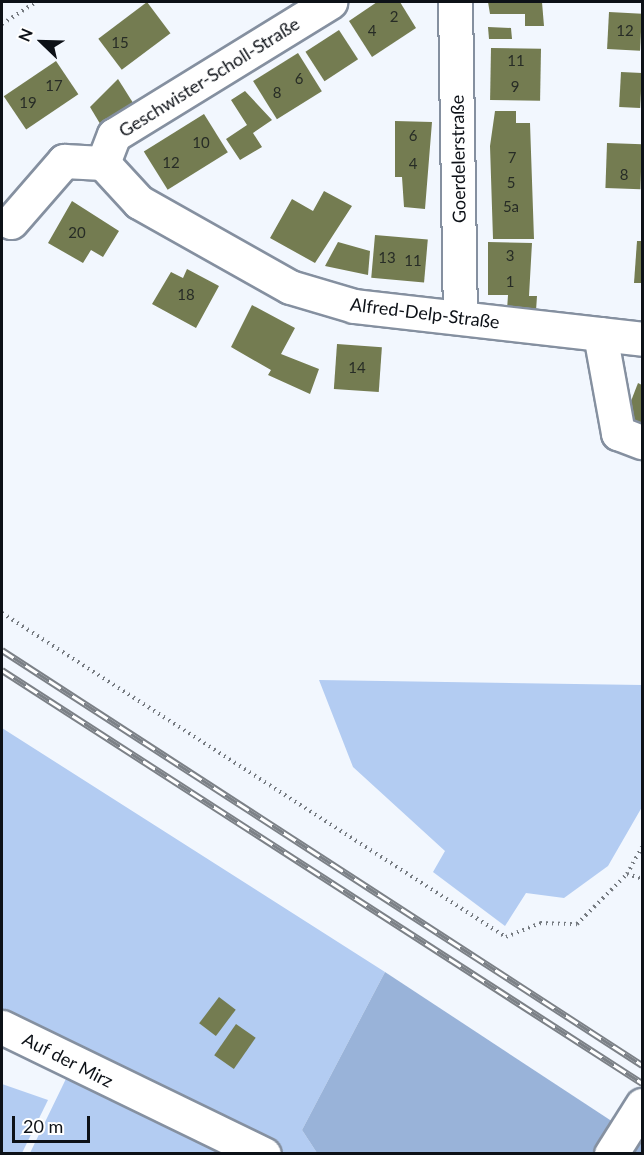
<!DOCTYPE html>
<meta charset="utf-8">
<style>
body{margin:0}
#map{position:relative;width:644px;height:1155px;overflow:hidden;background:#f2f7fe;font-family:Lato,sans-serif}
div>[style]{position:absolute}
.green>*{inset:0;background:#b3ccf2}
.forest>*{inset:0;background:#99b3d9}
.building>*{inset:0;background:#747c51;transform-origin:0 0}
.path>*{height:4px;margin-top:-2px;transform-origin:0;background:repeating-linear-gradient(90deg,#767b81 0 1.5px,transparent 0 6px)}
.roads{filter:drop-shadow(2px 0 #8590a0) drop-shadow(-2px 0 #8590a0) drop-shadow(0 2px #8590a0) drop-shadow(0 -2px #8590a0)}
.minor>*{height:33px;margin:-16.5px;padding:0 16.5px;transform-origin:16.5px;border-radius:16.5px;background:#fff}
.rail>*{height:7px;margin-top:-3.5px;transform-origin:0;background:repeating-linear-gradient(90deg,#fff 0 14px,#7c8187 0 28px);box-sizing:border-box;border-block:2px solid #7c8187}
span{translate:-50% -50%;white-space:nowrap;text-align:center;line-height:1.15;-webkit-text-stroke:4.5px #fff;paint-order:stroke}
.number-label{font-size:15px;color:#272c26}
.number-label span{-webkit-text-stroke-width:0}
.street-label{font-size:18px;color:#0d1117}
.frame{position:absolute;inset:0;border:3px solid #0d1117;pointer-events:none}
.north{position:absolute;left:12px;top:12px;width:60px;height:60px;-webkit-text-stroke:4px #fff;paint-order:stroke;rotate:293deg;font-size:16px;font-weight:700;line-height:24px;text-align:center;color:#0d1117}
.north::after{content:'';display:block;margin:auto;width:21px;height:27px;background:#0d1117;clip-path:polygon(50% 0,100% 100%,50% 72%,0 100%)}
.scale{position:absolute;left:12px;top:1116px;width:78px;height:27px;box-sizing:border-box;border:3px solid #0d1117;border-top:0;padding-left:8px;font-size:18px;line-height:21px;white-space:nowrap;color:#0d1117;-webkit-text-stroke:4px #fff;paint-order:stroke}
</style>
<div id="map">
<div class="green">
<i style="clip-path:polygon(319px 680px,642px 685px,642px 807px,608px 866px,564px 898px,526px 893px,505px 926px,433px 872px,445px 851px,353px 767px)"></i>
<i style="clip-path:polygon(2px 728px,385px 972px,302px 1130px,317px 1153px,30px 1153px,78px 1054px,2px 1016px)"></i>
<i style="clip-path:polygon(2px 1084px,48px 1100px,22px 1153px,2px 1153px)"></i>
</div>
<div class="forest">
<i style="clip-path:polygon(385px 972px,642px 1141px,642px 1153px,317px 1153px,302px 1130px)"></i>
</div>
<div class="building">
<i style="left:147px;top:2px;width:39px;height:61px;rotate:53deg"></i>
<i style="clip-path:polygon(377px 2px,400px 2px,416px 28px,372px 57px,349px 21px)"></i>
<i style="clip-path:polygon(488px 2px,542px 2px,544px 26px,525px 26px,525px 14px,490px 14px)"></i>
<i style="left:609px;top:12px;width:33px;height:37px;rotate:3deg"></i>
<i style="clip-path:polygon(488px 27px,511px 28px,512px 39px,489px 39px)"></i>
<i style="left:339px;top:30px;width:35px;height:40px;rotate:57deg"></i>
<i style="left:491px;top:48px;width:50px;height:52px;rotate:1deg"></i>
<i style="left:298px;top:53px;width:45px;height:53px;rotate:58deg"></i>
<i style="left:56px;top:61px;width:40px;height:63px;rotate:56deg"></i>
<i style="left:621px;top:72px;width:21px;height:35px;rotate:3deg"></i>
<i style="clip-path:polygon(118px 79px,135px 106px,102px 127px,90px 107px)"></i>
<i style="clip-path:polygon(245px 91px,272px 120px,253px 133px,262px 147px,240px 160px,226px 139px,247px 125px,231px 100px)"></i>
<i style="clip-path:polygon(495px 111px,516px 111px,516px 123px,530px 123px,534px 239px,493px 239px,490px 146px)"></i>
<i style="left:204px;top:114px;width:45px;height:71px;rotate:58deg"></i>
<i style="clip-path:polygon(395px 121px,432px 122px,425px 209px,404px 207px,402px 177px,395px 177px)"></i>
<i style="left:607px;top:143px;width:35px;height:45px;rotate:2deg"></i>
<i style="clip-path:polygon(324px 191px,352px 206px,315px 263px,270px 238px,292px 199px,313px 211px)"></i>
<i style="clip-path:polygon(72px 201px,119px 231px,103px 257px,91px 250px,83px 263px,48px 243px)"></i>
<i style="left:375px;top:235px;width:53px;height:43px;rotate:5deg"></i>
<i style="clip-path:polygon(637px 241px,642px 241px,642px 283px,634px 283px)"></i>
<i style="clip-path:polygon(338px 242px,370px 251px,368px 275px,325px 266px)"></i>
<i style="clip-path:polygon(488px 242px,532px 243px,529px 296px,537px 296px,536px 311px,507px 310px,508px 295px,488px 295px)"></i>
<i style="clip-path:polygon(187px 269px,219px 286px,196px 328px,152px 304px,171px 272px,183px 278px)"></i>
<i style="clip-path:polygon(252px 305px,295px 328px,281px 354px,319px 369px,310px 394px,268px 375px,271px 370px,231px 347px)"></i>
<i style="left:337px;top:344px;width:45px;height:45px;rotate:4deg"></i>
<i style="clip-path:polygon(638px 383px,642px 385px,642px 427px,624px 419px)"></i>
<i style="left:219px;top:997px;width:21px;height:33px;rotate:37deg"></i>
<i style="left:236px;top:1024px;width:24px;height:38px;rotate:35deg"></i>
</div>
<div class="path">
<i style="left:2px;top:24px;width:40px;rotate:-32.9deg"></i>
<i style="left:2px;top:613px;width:599px;rotate:32.74deg"></i>
<i style="left:506px;top:937px;width:37px;rotate:-22deg"></i>
<i style="left:540px;top:923px;width:37px;rotate:2deg"></i>
<i style="left:577px;top:924px;width:71px;rotate:-45deg"></i>
<i style="left:627px;top:874px;width:31px;rotate:-61deg"></i>
<i style="left:627px;top:874px;width:16px;rotate:18deg"></i>
</div>
<div class="roads">
<div class="minor">
<i style="left:455px;top:2px;width:315px;rotate:89.1deg"></i>
<i style="left:103px;top:163px;width:53px;rotate:47.3deg"></i>
<i style="left:139px;top:202px;width:173px;rotate:29.4deg"></i>
<i style="left:290px;top:287px;width:67px;rotate:16.5deg"></i>
<i style="left:354px;top:306px;width:290px;rotate:6.5deg"></i>
<i style="left:103px;top:163px;width:30px;rotate:-69deg"></i>
<i style="left:114px;top:135px;width:254px;rotate:-31.6deg"></i>
<i style="left:11px;top:222px;width:81px;rotate:-49deg"></i>
<i style="left:64px;top:161px;width:39px;rotate:3deg"></i>
<i style="left:600px;top:334px;width:101px;rotate:79.7deg"></i>
<i style="left:618px;top:433px;width:26px;rotate:21deg"></i>
<i style="left:2px;top:1027px;width:291px;rotate:25.9deg"></i>
<i style="left:611px;top:1154px;width:58px;rotate:-57.7deg"></i>
</div>
</div>
<div class="rail">
<i style="left:2px;top:650px;width:763px;rotate:32.96deg"></i>
<i style="left:2px;top:670px;width:762px;rotate:32.83deg"></i>
</div>
<div class="number-label">
<span style="left:394px;top:17px">2</span>
<span style="left:372px;top:31px">4</span>
<span style="left:625px;top:31px">12</span>
<span style="left:120px;top:43px">15</span>
<span style="left:516px;top:61px">11</span>
<span style="left:299px;top:79px">6</span>
<span style="left:54px;top:86px">17</span>
<span style="left:515px;top:87px">9</span>
<span style="left:277px;top:93px">8</span>
<span style="left:28px;top:103px">19</span>
<span style="left:413px;top:136px">6</span>
<span style="left:201px;top:143px">10</span>
<span style="left:512px;top:158px">7</span>
<span style="left:171px;top:163px">12</span>
<span style="left:413px;top:164px">4</span>
<span style="left:624px;top:175px">8</span>
<span style="left:511px;top:183px">5</span>
<span style="left:511px;top:207px">5a</span>
<span style="left:77px;top:233px">20</span>
<span style="left:510px;top:256px">3</span>
<span style="left:387px;top:258px">13</span>
<span style="left:413px;top:261px">11</span>
<span style="left:510px;top:282px">1</span>
<span style="left:186px;top:295px">18</span>
<span style="left:357px;top:368px">14</span>
</div>
<div class="street-label">
<span style="left:209px;top:77px;rotate:-32deg">Geschwister-Scholl-Straße</span>
<span style="left:458px;top:159px;rotate:-91deg">Goerdelerstraße</span>
<span style="left:425px;top:313px;rotate:7deg">Alfred-Delp-Straße</span>
<span style="left:68px;top:1060px;rotate:27deg">Auf der Mirz</span>
</div>
<div class="frame"></div>
<div class="north">N</div>
<div class="scale">20 m</div>
</div>
